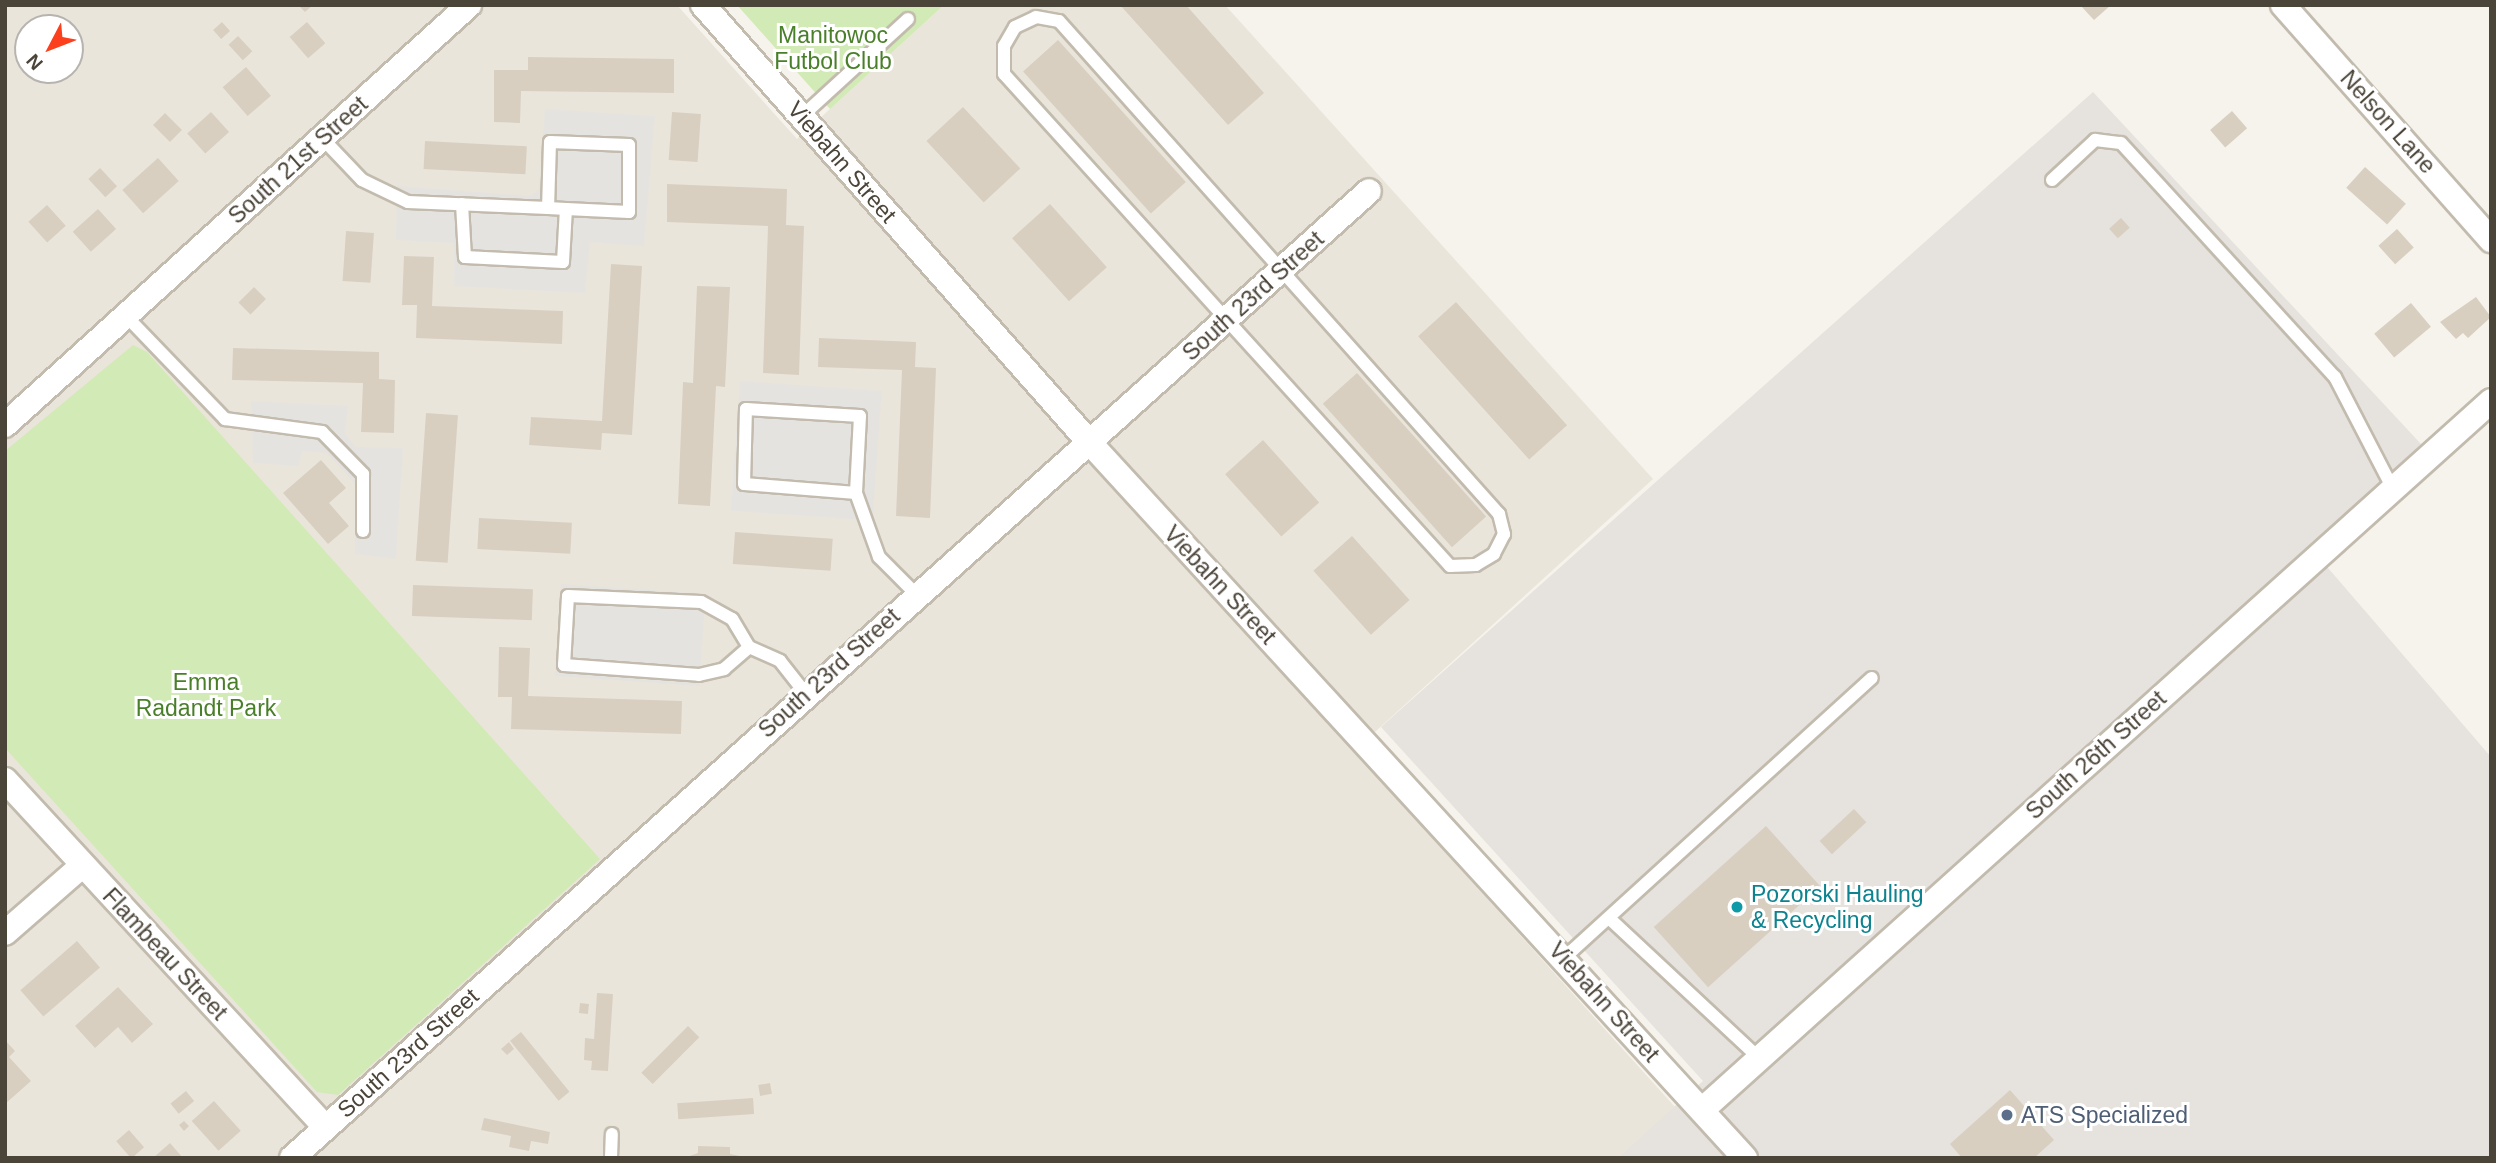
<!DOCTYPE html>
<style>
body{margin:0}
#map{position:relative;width:2496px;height:1163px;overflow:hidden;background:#f6f3ec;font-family:Helvetica,sans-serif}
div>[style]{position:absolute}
.residential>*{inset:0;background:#eae5da}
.industrial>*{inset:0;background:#e6e2dd}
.green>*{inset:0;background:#d2eab5}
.parking>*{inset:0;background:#e5e3e0;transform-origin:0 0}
.building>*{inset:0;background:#d8cfc1;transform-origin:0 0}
.roads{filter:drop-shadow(2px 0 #c2bbae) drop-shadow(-2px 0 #c2bbae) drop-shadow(0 2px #c2bbae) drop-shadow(0 -2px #c2bbae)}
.service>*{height:12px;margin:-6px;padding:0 6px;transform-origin:6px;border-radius:6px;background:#fff}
.minor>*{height:24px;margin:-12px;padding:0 12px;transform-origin:12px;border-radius:12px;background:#fff}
.dots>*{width:19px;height:19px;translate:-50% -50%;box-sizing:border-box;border:4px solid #fff;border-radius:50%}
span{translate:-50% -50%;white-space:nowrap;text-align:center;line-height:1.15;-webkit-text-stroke:6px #fff;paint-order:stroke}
.park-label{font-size:23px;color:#4a7f2a}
.street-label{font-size:23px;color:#4b4439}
.culture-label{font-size:23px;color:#0d838f}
.left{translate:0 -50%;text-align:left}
.service-label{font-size:23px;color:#4e5e75}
.frame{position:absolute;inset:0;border:7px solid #4b4439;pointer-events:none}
.north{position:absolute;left:14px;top:14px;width:70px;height:70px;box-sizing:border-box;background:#fff;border:2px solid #b7b4b0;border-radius:50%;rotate:228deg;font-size:19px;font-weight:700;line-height:28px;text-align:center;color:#4b4439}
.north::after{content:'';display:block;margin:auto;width:24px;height:32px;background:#fc3f1d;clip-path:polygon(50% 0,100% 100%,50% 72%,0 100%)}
</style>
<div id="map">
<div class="residential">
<i style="clip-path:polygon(evenodd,5px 5px,677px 5px,797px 139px,944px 5px,1225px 5px,1653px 479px,1354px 751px,1675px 1107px,1617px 1158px,5px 1158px,5px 5px,28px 28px,70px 28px,70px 70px,28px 70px,28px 28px)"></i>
</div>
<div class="industrial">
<i style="clip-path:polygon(2093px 92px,2421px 444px,2310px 547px,2491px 757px,2491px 1158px,1617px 1158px,1703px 1081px,1381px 727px)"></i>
</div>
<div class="green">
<i style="clip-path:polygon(737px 5px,944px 5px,830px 109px)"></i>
<i style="clip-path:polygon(133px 345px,147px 352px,600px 859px,338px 1095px,317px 1092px,5px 748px,5px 451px)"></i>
</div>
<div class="parking">
<i style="clip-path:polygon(545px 109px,655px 116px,644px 246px,590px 242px,585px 293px,454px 286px,454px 243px,396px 240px,397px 186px,531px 196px,539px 189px)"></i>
<i style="left:740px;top:381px;width:142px;height:130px;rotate:4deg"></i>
<i style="clip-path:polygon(251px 401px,348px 406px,345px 434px,356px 447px,403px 448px,396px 559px,355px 554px,355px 484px,327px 453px,302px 451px,299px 466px,253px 463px)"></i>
<i style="left:561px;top:584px;width:145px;height:92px;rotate:4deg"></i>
</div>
<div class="building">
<i style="clip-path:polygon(298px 5px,313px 5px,305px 12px)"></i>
<i style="clip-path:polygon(1120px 5px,1186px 5px,1264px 93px,1228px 125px)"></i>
<i style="clip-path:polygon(2080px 5px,2111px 5px,2094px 20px)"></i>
<i style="left:222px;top:22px;width:12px;height:12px;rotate:48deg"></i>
<i style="left:307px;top:22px;width:28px;height:23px;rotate:49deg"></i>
<i style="left:238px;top:36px;width:21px;height:13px;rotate:47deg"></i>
<i style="left:1058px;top:40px;width:191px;height:47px;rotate:48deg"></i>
<i style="clip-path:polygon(528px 57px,674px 59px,674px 93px,521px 91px,520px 123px,494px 122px,494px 70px,528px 70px)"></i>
<i style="left:246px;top:67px;width:38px;height:31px;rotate:49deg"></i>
<i style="left:963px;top:107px;width:84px;height:50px;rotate:47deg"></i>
<i style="left:2232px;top:111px;width:23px;height:29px;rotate:49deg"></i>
<i style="left:211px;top:112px;width:27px;height:32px;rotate:48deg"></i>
<i style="left:672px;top:112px;width:29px;height:48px;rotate:4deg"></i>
<i style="left:165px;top:113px;width:24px;height:17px;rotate:45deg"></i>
<i style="left:425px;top:141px;width:102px;height:28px;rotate:3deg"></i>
<i style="left:158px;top:158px;width:31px;height:48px;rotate:48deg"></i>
<i style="left:2365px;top:167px;width:55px;height:28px;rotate:42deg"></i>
<i style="left:100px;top:168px;width:25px;height:16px;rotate:47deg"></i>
<i style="clip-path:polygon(667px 184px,787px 189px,786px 225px,804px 226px,799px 375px,763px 373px,768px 226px,667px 222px)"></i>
<i style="left:1050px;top:204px;width:85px;height:51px;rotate:48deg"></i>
<i style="left:47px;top:205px;width:28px;height:25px;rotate:48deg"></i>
<i style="left:98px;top:209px;width:27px;height:34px;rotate:48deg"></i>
<i style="left:2121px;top:218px;width:13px;height:16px;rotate:48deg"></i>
<i style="left:2397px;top:229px;width:25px;height:25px;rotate:48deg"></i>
<i style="left:346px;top:231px;width:28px;height:50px;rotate:4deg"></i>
<i style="clip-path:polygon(404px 256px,434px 257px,432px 306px,563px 311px,562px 344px,416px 338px,417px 305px,402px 305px)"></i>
<i style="clip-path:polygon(611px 264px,642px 266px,632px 435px,602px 433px,601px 450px,529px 445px,531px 417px,602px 421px)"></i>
<i style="clip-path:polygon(697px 286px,730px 287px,725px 387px,716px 386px,710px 506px,678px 504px,683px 382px,693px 383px)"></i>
<i style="left:254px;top:287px;width:17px;height:22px;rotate:45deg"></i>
<i style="clip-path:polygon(2476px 297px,2491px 317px,2468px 338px,2463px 333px,2456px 339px,2440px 322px)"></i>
<i style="left:1456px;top:302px;width:166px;height:51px;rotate:48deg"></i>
<i style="left:2411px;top:303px;width:31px;height:48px;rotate:50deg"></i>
<i style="clip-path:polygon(819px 338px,916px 342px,915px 367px,936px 368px,930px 518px,896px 516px,902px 370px,818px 367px)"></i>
<i style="clip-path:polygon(233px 348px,379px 352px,379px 379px,395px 380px,394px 433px,361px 432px,363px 383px,232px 380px)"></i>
<i style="left:1357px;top:373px;width:193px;height:46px;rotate:48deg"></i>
<i style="left:426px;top:413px;width:32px;height:148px;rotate:4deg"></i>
<i style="left:1263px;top:440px;width:84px;height:51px;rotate:48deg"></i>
<i style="clip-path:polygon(321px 460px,346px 488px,329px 503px,349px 526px,328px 544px,283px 493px)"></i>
<i style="left:479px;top:518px;width:93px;height:31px;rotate:3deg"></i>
<i style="left:735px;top:532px;width:98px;height:32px;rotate:4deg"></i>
<i style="left:1352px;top:536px;width:86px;height:52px;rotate:48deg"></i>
<i style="left:413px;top:585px;width:120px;height:31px;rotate:2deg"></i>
<i style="clip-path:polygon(499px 647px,530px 648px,528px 696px,682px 701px,681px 734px,511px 729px,512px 697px,498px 697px)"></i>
<i style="left:1854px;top:809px;width:18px;height:47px;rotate:47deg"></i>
<i style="left:1766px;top:826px;width:81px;height:151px;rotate:48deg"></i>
<i style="left:77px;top:941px;width:35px;height:75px;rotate:49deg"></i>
<i style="clip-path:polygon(118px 987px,153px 1024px,132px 1043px,118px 1027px,95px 1048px,75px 1026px)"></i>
<i style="clip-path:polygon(597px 993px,613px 994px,608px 1071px,591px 1070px,592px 1061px,584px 1060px,585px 1038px,594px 1039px)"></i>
<i style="left:580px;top:1003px;width:9px;height:10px;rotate:6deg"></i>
<i style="left:688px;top:1026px;width:16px;height:66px;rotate:45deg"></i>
<i style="left:521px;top:1032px;width:77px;height:14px;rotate:51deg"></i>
<i style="clip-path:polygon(5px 1040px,15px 1051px,9px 1057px,31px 1081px,5px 1104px)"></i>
<i style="clip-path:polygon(509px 1042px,514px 1049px,507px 1055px,501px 1049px)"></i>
<i style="left:770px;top:1083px;width:11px;height:12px;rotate:80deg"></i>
<i style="clip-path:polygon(2010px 1090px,2054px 1140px,2034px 1158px,1962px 1158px,1950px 1144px)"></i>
<i style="left:186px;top:1091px;width:13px;height:20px;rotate:51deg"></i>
<i style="left:753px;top:1098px;width:16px;height:76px;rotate:86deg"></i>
<i style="left:214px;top:1101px;width:40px;height:30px;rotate:48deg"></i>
<i style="clip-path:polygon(484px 1118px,550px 1132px,548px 1144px,531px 1141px,529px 1151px,509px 1147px,511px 1136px,481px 1130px)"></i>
<i style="clip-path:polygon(184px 1121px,189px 1126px,184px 1131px,179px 1125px)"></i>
<i style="left:129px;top:1130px;width:23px;height:17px;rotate:49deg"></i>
<i style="clip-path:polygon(170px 1143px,183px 1158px,153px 1158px)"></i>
<i style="clip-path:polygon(698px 1146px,730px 1147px,730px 1154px,750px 1158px,684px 1158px,698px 1153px)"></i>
</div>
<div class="roads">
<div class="service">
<i style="left:1036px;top:17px;width:23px;rotate:10deg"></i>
<i style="left:1059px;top:21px;width:661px;rotate:48.25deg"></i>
<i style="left:1499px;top:514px;width:21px;rotate:76deg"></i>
<i style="left:1504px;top:534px;width:22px;rotate:117deg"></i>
<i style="left:1494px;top:554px;width:21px;rotate:149deg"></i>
<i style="left:1476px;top:565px;width:26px;rotate:178deg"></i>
<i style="left:1450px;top:566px;width:664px;rotate:-132.19deg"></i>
<i style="left:1004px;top:74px;width:28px;rotate:-90deg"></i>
<i style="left:1004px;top:46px;width:22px;rotate:-60deg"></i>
<i style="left:1015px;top:27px;width:23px;rotate:-25deg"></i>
<i style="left:801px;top:117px;width:145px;rotate:-42.5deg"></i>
<i style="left:322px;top:138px;width:58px;rotate:46.4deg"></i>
<i style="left:362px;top:180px;width:51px;rotate:25.6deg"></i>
<i style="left:408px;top:202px;width:140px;rotate:2.5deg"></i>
<i style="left:548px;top:208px;width:18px;rotate:3deg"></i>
<i style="left:566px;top:209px;width:63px;rotate:2.7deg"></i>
<i style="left:629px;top:212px;width:67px;rotate:-90deg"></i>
<i style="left:629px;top:145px;width:79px;rotate:-177.8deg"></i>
<i style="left:550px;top:142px;width:66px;rotate:91.7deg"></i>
<i style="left:2052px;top:180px;width:59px;rotate:-42.9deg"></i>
<i style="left:2095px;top:140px;width:26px;rotate:7deg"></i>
<i style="left:2121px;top:143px;width:317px;rotate:47.6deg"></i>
<i style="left:2335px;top:377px;width:126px;rotate:62.6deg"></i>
<i style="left:462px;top:204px;width:53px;rotate:86.8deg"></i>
<i style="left:465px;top:257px;width:98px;rotate:2.9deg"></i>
<i style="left:563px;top:262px;width:53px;rotate:-86.8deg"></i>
<i style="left:126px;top:316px;width:143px;rotate:46.1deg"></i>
<i style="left:225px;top:419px;width:98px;rotate:7.6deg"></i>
<i style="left:322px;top:432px;width:59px;rotate:45.7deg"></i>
<i style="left:363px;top:474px;width:57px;rotate:90deg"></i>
<i style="left:856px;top:493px;width:112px;rotate:-175.4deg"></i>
<i style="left:744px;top:484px;width:75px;rotate:-88.5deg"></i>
<i style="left:746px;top:409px;width:114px;rotate:3.5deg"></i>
<i style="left:860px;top:416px;width:77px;rotate:93deg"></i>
<i style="left:856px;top:493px;width:68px;rotate:70.2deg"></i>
<i style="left:879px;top:557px;width:54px;rotate:45deg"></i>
<i style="left:749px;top:647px;width:33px;rotate:-121deg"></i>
<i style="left:732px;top:619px;width:35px;rotate:-151deg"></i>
<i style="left:701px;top:602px;width:133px;rotate:-177.4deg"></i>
<i style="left:568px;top:596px;width:69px;rotate:93.3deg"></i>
<i style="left:564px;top:665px;width:135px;rotate:4.2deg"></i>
<i style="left:699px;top:675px;width:26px;rotate:-13deg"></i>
<i style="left:724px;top:669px;width:33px;rotate:-41deg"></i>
<i style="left:749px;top:647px;width:34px;rotate:24deg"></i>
<i style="left:780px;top:661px;width:42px;rotate:51.8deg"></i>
<i style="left:1610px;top:919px;width:204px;rotate:43deg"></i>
<i style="left:1564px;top:958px;width:416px;rotate:-42.3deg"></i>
<i style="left:611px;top:1158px;width:24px;rotate:-88deg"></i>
</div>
<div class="minor">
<i style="left:703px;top:5px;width:584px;rotate:48.54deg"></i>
<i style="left:1090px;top:443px;width:970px;rotate:47.51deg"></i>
<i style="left:2283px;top:5px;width:314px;rotate:48.5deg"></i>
<i style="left:5px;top:425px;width:626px;rotate:-42.15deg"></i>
<i style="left:5px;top:780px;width:472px;rotate:47.3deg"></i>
<i style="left:5px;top:933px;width:103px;rotate:-41.1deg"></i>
<i style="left:1702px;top:1110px;width:1061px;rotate:-41.94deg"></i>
<i style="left:292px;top:1158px;width:1447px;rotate:-41.92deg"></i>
</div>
</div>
<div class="dots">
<i style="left:1737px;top:907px;background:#0f9aa8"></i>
<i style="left:2007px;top:1115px;background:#5c6f8a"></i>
</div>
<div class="park-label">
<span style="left:833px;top:48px">Manitowoc<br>Futbol Club</span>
<span style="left:206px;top:695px">Emma<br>Radandt Park</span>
</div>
<div class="street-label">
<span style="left:2388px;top:122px;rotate:48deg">Nelson Lane</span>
<span style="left:298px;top:160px;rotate:-42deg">South 21st Street</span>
<span style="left:842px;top:162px;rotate:49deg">Viebahn Street</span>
<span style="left:1253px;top:296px;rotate:-42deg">South 23rd Street</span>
<span style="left:1220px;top:585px;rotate:47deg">Viebahn Street</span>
<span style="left:829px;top:673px;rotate:-42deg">South 23rd Street</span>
<span style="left:2096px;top:755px;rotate:-42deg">South 26th Street</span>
<span style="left:165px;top:954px;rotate:47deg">Flambeau Street</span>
<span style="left:1604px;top:1002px;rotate:48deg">Viebahn Street</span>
<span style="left:408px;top:1053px;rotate:-42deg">South 23rd Street</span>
</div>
<div class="culture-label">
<span class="left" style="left:1751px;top:907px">Pozorski Hauling<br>&amp; Recycling</span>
</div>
<div class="service-label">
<span class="left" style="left:2021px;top:1115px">ATS Specialized</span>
</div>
<div class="frame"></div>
<div class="north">N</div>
</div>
